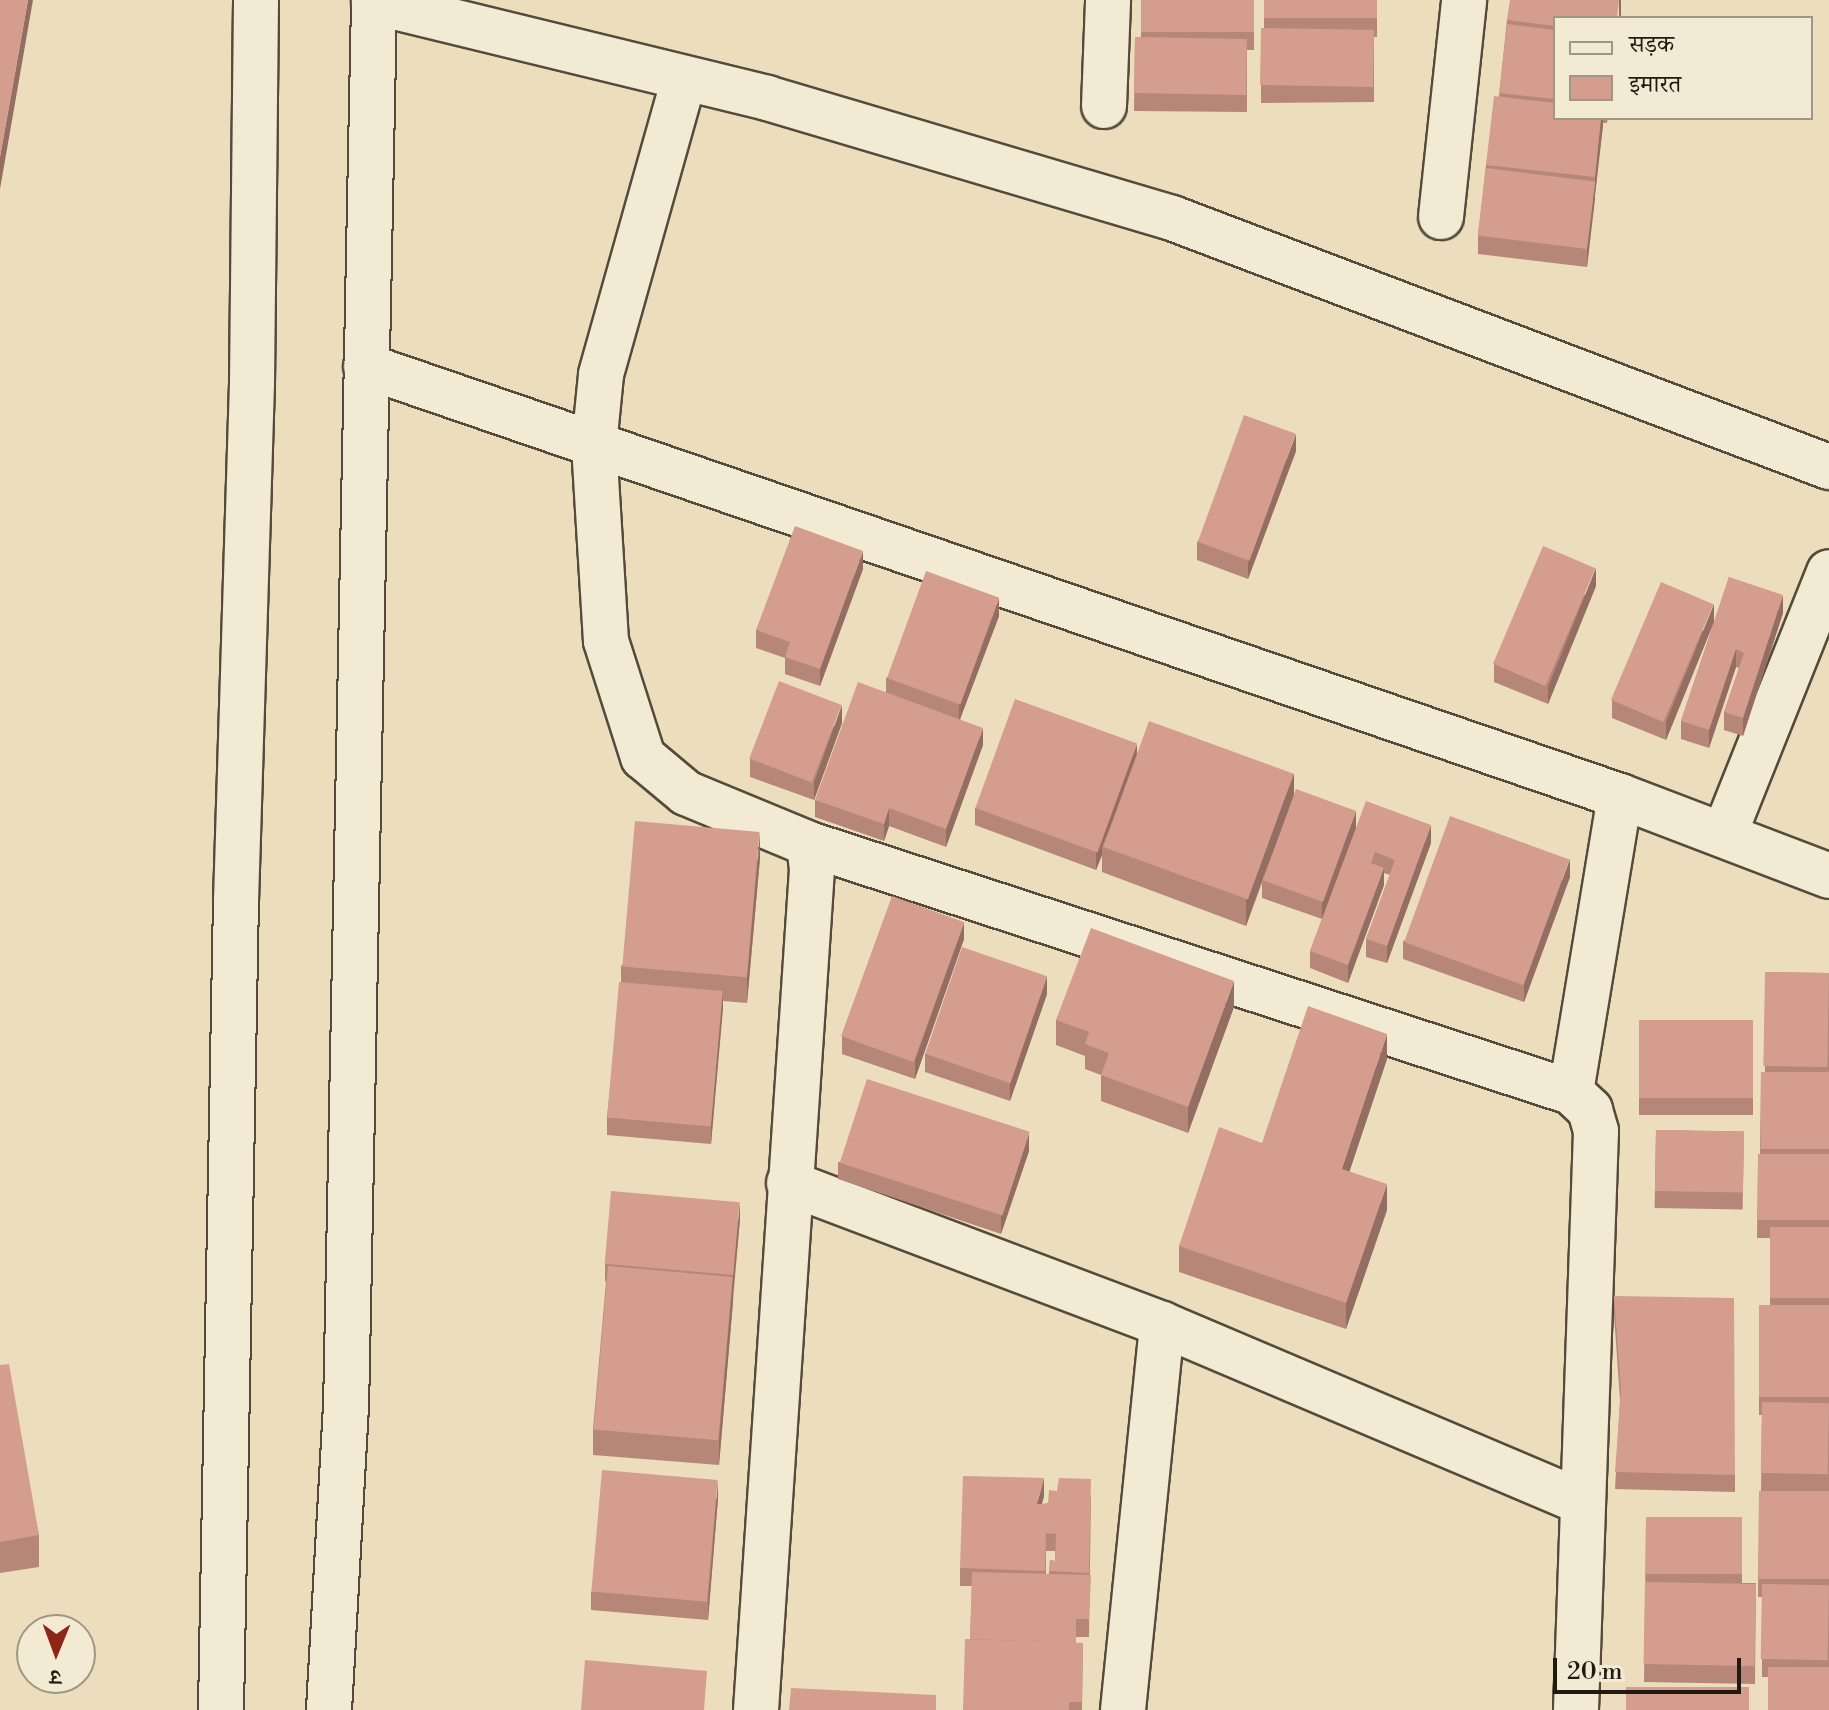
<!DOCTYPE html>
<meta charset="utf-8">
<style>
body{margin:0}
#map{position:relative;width:1829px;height:1710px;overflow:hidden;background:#ecdebc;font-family:"Libre Bodoni","Noto Serif Devanagari",serif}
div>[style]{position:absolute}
.roads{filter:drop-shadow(2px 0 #544b3c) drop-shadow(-2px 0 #544b3c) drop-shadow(0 2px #544b3c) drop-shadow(0 -2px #544b3c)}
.street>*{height:44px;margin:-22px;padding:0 22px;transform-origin:22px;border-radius:22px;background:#f3ead3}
.secondary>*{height:44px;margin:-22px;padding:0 22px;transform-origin:22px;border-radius:22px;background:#f3ead3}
.wall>*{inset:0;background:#b68779;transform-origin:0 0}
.shaded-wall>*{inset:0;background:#946e63;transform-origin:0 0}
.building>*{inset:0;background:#d49d8d;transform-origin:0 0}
span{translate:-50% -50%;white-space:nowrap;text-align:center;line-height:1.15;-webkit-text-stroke:8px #f3ead3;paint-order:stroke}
.legend{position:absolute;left:1553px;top:16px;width:260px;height:104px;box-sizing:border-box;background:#f3ead3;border:2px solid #9f9785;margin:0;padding:10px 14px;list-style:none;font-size:24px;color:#221a11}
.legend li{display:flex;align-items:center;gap:16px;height:40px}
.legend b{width:40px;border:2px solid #9f9785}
.north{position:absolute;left:16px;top:1614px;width:80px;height:80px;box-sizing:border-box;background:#f3ead3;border:2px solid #9f9785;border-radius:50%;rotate:181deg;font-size:22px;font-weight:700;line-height:32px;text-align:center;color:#221a11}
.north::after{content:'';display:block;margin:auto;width:28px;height:36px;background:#8f2418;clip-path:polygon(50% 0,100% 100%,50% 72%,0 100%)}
.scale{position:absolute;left:1553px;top:1658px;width:188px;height:36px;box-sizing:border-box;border:4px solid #221a11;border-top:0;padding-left:10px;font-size:24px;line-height:28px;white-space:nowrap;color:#221a11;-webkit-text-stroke:6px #f3ead3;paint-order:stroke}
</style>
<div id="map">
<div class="roads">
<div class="street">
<i style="left:374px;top:2px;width:405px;rotate:13.7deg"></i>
<i style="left:767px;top:98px;width:422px;rotate:16.5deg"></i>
<i style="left:1172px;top:218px;width:703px;rotate:20.76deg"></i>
<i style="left:684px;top:79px;width:307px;rotate:105.7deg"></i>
<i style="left:601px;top:375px;width:70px;rotate:95.7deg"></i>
<i style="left:594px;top:445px;width:196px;rotate:86.5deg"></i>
<i style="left:606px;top:641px;width:122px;rotate:72.3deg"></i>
<i style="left:643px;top:757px;width:56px;rotate:39.9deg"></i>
<i style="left:686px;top:793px;width:133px;rotate:22.5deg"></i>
<i style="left:1104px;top:106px;width:106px;rotate:-87.8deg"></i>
<i style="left:1441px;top:217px;width:218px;rotate:-83.9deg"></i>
<i style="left:366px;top:366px;width:1326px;rotate:18.93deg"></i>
<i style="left:1620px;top:796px;width:224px;rotate:20.9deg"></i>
<i style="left:1724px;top:835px;width:283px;rotate:-68.2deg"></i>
<i style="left:1571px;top:1092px;width:300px;rotate:-80.6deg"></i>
<i style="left:789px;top:1183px;width:399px;rotate:20.7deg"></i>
<i style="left:1162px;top:1324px;width:453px;rotate:23deg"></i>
<i style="left:756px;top:1710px;width:843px;rotate:-86.19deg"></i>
<i style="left:812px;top:869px;width:25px;rotate:-97deg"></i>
<i style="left:809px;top:844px;width:801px;rotate:18.03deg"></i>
<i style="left:1571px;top:1092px;width:26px;rotate:43deg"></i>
<i style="left:1590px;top:1110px;width:22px;rotate:74deg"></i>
<i style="left:1596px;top:1131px;width:579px;rotate:91.98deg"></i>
<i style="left:1123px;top:1710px;width:388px;rotate:-84.2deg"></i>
</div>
<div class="secondary">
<i style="left:221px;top:1710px;width:809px;rotate:-88.94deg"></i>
<i style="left:236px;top:901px;width:517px;rotate:-88.23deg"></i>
<i style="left:252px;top:384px;width:384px;rotate:-89.4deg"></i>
<i style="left:329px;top:1710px;width:300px;rotate:-86.8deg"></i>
<i style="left:346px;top:1410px;width:1410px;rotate:-88.86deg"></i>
</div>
</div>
<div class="wall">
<i style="clip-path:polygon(1141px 0,1254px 0,1254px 50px,1247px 50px,1247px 112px,1134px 111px,1135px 37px,1141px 37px)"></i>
<i style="clip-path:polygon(1264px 0,1377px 0,1377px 37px,1374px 37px,1374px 102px,1261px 103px,1261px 28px,1264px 28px)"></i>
<i style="clip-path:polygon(1555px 18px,1555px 118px,1608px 118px,1607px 123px,1603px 123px,1587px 267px,1478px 254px,1478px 236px,1486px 165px,1499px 97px,1507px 20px)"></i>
<i style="clip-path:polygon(1296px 451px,1248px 579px,1197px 560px,1197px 542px)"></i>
<i style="clip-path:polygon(863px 569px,820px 686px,785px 674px,785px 658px,756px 648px,756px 630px)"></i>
<i style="clip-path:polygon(1729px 577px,1783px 613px,1743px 736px,1724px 730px,1724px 712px,1739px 668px,1736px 667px,1709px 748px,1681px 739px,1681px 721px)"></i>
<i style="clip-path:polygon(1596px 586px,1548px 704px,1494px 682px,1494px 664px)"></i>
<i style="clip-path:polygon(999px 616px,960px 719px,983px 745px,946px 847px,889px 826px,884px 841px,815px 817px,815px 800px,886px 692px,886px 678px)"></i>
<i style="clip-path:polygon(1714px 622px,1666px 740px,1612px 718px,1612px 700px)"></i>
<i style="clip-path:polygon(842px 723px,814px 800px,750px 777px,750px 759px)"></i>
<i style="clip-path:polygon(1137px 753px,1294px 794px,1356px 827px,1431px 843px,1387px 963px,1366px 957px,1366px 939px,1390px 875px,1384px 873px,1384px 885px,1348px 983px,1310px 968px,1310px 951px,1322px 919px,1262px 898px,1262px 883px,1246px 926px,1102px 872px,1102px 855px,1096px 870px,975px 825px,975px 808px)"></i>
<i style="clip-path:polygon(760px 858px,747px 1003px,723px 1001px,711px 1144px,607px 1135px,607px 1117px,621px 982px,621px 966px)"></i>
<i style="clip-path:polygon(1570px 877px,1524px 1002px,1403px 959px,1403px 941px)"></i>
<i style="clip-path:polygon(964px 939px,915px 1079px,842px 1054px,842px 1036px)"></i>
<i style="clip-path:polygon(1765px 972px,1829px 973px,1829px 1710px,1768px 1677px,1762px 1677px,1762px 1597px,1758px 1597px,1759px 1491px,1761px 1491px,1762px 1415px,1759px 1415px,1759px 1305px,1770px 1305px,1770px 1238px,1757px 1238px,1758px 1154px,1760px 1154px,1761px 1072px,1765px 1072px)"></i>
<i style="clip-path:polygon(1047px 994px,1010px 1101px,925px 1072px,925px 1054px)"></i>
<i style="clip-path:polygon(1234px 1007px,1188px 1133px,1101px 1101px,1101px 1075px,1085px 1069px,1085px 1056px,1056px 1045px,1056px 1020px)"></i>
<i style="left:1639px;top:1020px;width:114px;height:95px"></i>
<i style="clip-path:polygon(1387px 1059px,1349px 1172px,1387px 1210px,1346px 1329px,1179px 1272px,1179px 1246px,1262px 1143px)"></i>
<i style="left:1656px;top:1130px;width:88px;height:78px;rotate:1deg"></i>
<i style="clip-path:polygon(1029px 1151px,1001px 1234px,838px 1179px,838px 1162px)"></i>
<i style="clip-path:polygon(740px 1219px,719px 1465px,593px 1455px,593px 1429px,606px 1282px,605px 1281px,605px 1264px)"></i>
<i style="clip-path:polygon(1614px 1296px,1735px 1475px,1735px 1492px,1615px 1489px,1620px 1400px,1614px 1314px)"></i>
<i style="clip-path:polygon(0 1365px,39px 1535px,39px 1567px,0 1573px)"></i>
<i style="clip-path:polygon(evenodd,1044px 1496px,1042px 1504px,1091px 1497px,1089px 1637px,1076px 1637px,1076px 1643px,1083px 1643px,1082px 1710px,963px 1710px,970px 1639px,972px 1586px,960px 1586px,960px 1568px,1044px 1496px,1046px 1551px,1055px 1551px,1055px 1561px,1050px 1560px,1049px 1574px,1046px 1574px,1046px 1551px)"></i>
<i style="clip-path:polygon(718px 1498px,708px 1620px,591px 1610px,591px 1592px)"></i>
<i style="clip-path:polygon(1646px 1517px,1742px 1517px,1742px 1583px,1756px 1583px,1755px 1684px,1644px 1682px)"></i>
</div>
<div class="shaded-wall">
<i style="clip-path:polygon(28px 0,33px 0,0 189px,0 157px)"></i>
<i style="left:1619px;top:0;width:2px;height:18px"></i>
<i style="clip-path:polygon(1601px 118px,1603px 118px,1603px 126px,1595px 195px,1595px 177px)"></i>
<i style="clip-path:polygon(1595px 181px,1595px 199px,1587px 267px,1587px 250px)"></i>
<i style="clip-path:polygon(1296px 434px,1296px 451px,1248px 579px,1248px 562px)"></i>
<i style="clip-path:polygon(863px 551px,863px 569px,820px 686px,820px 669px)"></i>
<i style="clip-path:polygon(1596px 568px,1596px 586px,1548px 704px,1548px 687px)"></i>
<i style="clip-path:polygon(1783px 595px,1783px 613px,1743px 736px,1743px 718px)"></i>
<i style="clip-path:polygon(999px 598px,999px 616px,959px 722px,959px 704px)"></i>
<i style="clip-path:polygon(1714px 604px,1714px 622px,1666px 740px,1666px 722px)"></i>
<i style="clip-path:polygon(1736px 649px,1736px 667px,1709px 748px,1709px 730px)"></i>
<i style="clip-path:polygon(842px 705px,842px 723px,814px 800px,814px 782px)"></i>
<i style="clip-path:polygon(983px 728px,983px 745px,946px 847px,946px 829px)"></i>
<i style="clip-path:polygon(1137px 744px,1137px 762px,1102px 847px,1102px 855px,1096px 870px,1096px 852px)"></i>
<i style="clip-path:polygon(1294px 773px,1294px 799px,1262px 880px,1246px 926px,1246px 900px)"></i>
<i style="clip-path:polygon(889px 808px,889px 826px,884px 841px,884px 824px)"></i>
<i style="clip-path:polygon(1356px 811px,1356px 829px,1322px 920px,1322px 902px)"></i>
<i style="clip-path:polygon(1431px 825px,1431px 843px,1387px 963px,1387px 946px)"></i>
<i style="clip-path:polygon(760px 832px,760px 858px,747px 1003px,747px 978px)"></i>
<i style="clip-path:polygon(1570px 859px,1570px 877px,1524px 1002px,1524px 984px)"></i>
<i style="clip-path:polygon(1384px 868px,1384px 885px,1348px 983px,1348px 965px)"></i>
<i style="clip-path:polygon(964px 922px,964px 939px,915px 1079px,915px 1061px)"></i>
<i style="clip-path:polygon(1047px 976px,1047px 994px,1010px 1101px,1010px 1084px)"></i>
<i style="clip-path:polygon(1234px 981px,1234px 1007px,1188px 1133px,1188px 1107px)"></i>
<i style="clip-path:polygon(723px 991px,723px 1009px,711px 1144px,711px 1126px)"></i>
<i style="clip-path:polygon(1387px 1034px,1387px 1059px,1342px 1194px,1342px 1169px)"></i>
<i style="clip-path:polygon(1029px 1133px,1029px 1151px,1001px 1234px,1001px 1217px)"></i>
<i style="clip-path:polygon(1387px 1184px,1387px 1210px,1346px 1329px,1346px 1303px)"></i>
<i style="clip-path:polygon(740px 1202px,740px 1219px,733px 1293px,733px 1275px)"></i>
<i style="clip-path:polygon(733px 1277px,733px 1302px,719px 1465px,719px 1440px)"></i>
<i style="clip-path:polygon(1044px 1478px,1044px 1496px,1037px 1522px,1037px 1504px)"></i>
<i style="clip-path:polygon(718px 1480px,718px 1498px,708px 1620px,708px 1602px)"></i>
</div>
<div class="building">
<i style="clip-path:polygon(0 0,28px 0,0 157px)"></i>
<i style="left:1141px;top:0;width:113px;height:32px"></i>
<i style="left:1264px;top:0;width:113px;height:18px"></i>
<i style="clip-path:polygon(1510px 0,1619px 0,1617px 18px,1555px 18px,1555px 26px,1507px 20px)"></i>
<i style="clip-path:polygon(1507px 24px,1555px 30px,1555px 99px,1499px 93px)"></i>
<i style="left:1261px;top:28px;width:113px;height:57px;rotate:1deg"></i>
<i style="left:1135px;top:37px;width:112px;height:56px;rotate:1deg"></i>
<i style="clip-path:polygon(1494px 96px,1555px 103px,1555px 118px,1601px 118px,1595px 177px,1486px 165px)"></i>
<i style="left:1486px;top:168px;width:110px;height:68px;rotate:7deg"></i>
<i style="left:1244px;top:415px;width:55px;height:135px;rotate:20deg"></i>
<i style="clip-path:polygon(795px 526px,863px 551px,820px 669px,785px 657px,790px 642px,756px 630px)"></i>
<i style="left:1543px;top:546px;width:57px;height:128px;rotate:23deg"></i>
<i style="left:926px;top:571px;width:78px;height:114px;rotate:20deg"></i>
<i style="clip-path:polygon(1729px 577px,1783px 595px,1743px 718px,1724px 712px,1744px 653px,1736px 649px,1709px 730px,1681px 721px)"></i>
<i style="left:1661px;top:582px;width:57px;height:128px;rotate:23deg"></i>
<i style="left:779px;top:681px;width:67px;height:83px;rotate:21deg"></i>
<i style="clip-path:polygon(858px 682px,983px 728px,946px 829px,889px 808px,884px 824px,815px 800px)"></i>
<i style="left:1015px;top:699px;width:130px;height:116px;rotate:20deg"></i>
<i style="left:1149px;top:721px;width:154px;height:134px;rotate:20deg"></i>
<i style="left:1296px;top:789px;width:64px;height:97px;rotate:20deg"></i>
<i style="clip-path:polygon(1366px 801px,1431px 825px,1387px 946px,1366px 939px,1395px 860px,1375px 852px,1371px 863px,1384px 868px,1348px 965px,1310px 951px)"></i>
<i style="left:1450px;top:816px;width:127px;height:134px;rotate:20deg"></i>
<i style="left:635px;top:821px;width:125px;height:146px;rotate:5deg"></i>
<i style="left:892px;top:896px;width:77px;height:149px;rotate:20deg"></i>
<i style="clip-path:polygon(1091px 928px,1234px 981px,1188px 1107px,1101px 1075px,1109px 1053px,1085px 1044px,1089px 1032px,1056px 1020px)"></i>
<i style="left:962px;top:947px;width:90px;height:113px;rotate:19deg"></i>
<i style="left:1765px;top:972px;width:64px;height:94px;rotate:1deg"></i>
<i style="left:619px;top:982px;width:104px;height:136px;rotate:5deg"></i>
<i style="clip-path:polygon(1308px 1006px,1387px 1034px,1342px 1169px,1387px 1184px,1346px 1303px,1179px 1246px,1219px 1127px,1262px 1143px)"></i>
<i style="left:1639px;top:1020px;width:114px;height:78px"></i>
<i style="left:1761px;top:1072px;width:68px;height:77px"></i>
<i style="left:867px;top:1079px;width:171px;height:88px;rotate:18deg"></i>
<i style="left:1656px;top:1130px;width:88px;height:61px;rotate:1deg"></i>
<i style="left:1758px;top:1154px;width:71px;height:66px"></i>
<i style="left:611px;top:1191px;width:129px;height:73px;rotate:5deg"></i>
<i style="left:1770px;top:1227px;width:59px;height:71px"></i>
<i style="left:608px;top:1266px;width:125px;height:164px;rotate:5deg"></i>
<i style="clip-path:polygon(1614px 1296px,1734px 1298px,1735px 1475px,1615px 1472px,1621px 1391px)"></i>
<i style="left:1759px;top:1305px;width:70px;height:92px"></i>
<i style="clip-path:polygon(9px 1364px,39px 1535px,0 1542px,0 1365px)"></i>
<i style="left:1762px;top:1402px;width:67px;height:71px;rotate:1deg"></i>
<i style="left:602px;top:1470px;width:116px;height:122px;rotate:5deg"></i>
<i style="clip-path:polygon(963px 1476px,1044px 1478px,1037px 1504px,1048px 1504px,1049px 1490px,1057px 1491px,1059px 1478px,1091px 1479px,1089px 1573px,1049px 1571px,1050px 1560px,1055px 1561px,1056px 1534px,1046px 1533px,1045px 1571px,960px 1568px)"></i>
<i style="left:1759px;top:1491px;width:70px;height:88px"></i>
<i style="left:1646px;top:1517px;width:96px;height:57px"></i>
<i style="clip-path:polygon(972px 1572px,1091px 1575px,1089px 1619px,1076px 1619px,1076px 1643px,970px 1639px)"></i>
<i style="left:1645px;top:1582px;width:111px;height:82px;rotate:1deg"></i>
<i style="left:1762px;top:1584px;width:67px;height:75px;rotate:1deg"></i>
<i style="clip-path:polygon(965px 1639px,1083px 1643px,1082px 1702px,1069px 1702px,1069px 1710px,963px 1710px)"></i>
<i style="clip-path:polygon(585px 1660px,707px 1671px,704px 1710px,581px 1710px)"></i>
<i style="left:1768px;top:1667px;width:61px;height:43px"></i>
<i style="left:1626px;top:1687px;width:123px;height:23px"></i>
<i style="clip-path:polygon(791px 1688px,936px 1695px,936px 1710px,789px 1710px)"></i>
</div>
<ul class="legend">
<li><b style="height:10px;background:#f3ead3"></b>सड़क</li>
<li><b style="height:22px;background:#d49d8d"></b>इमारत</li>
</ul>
<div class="north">उ</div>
<div class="scale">20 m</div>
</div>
